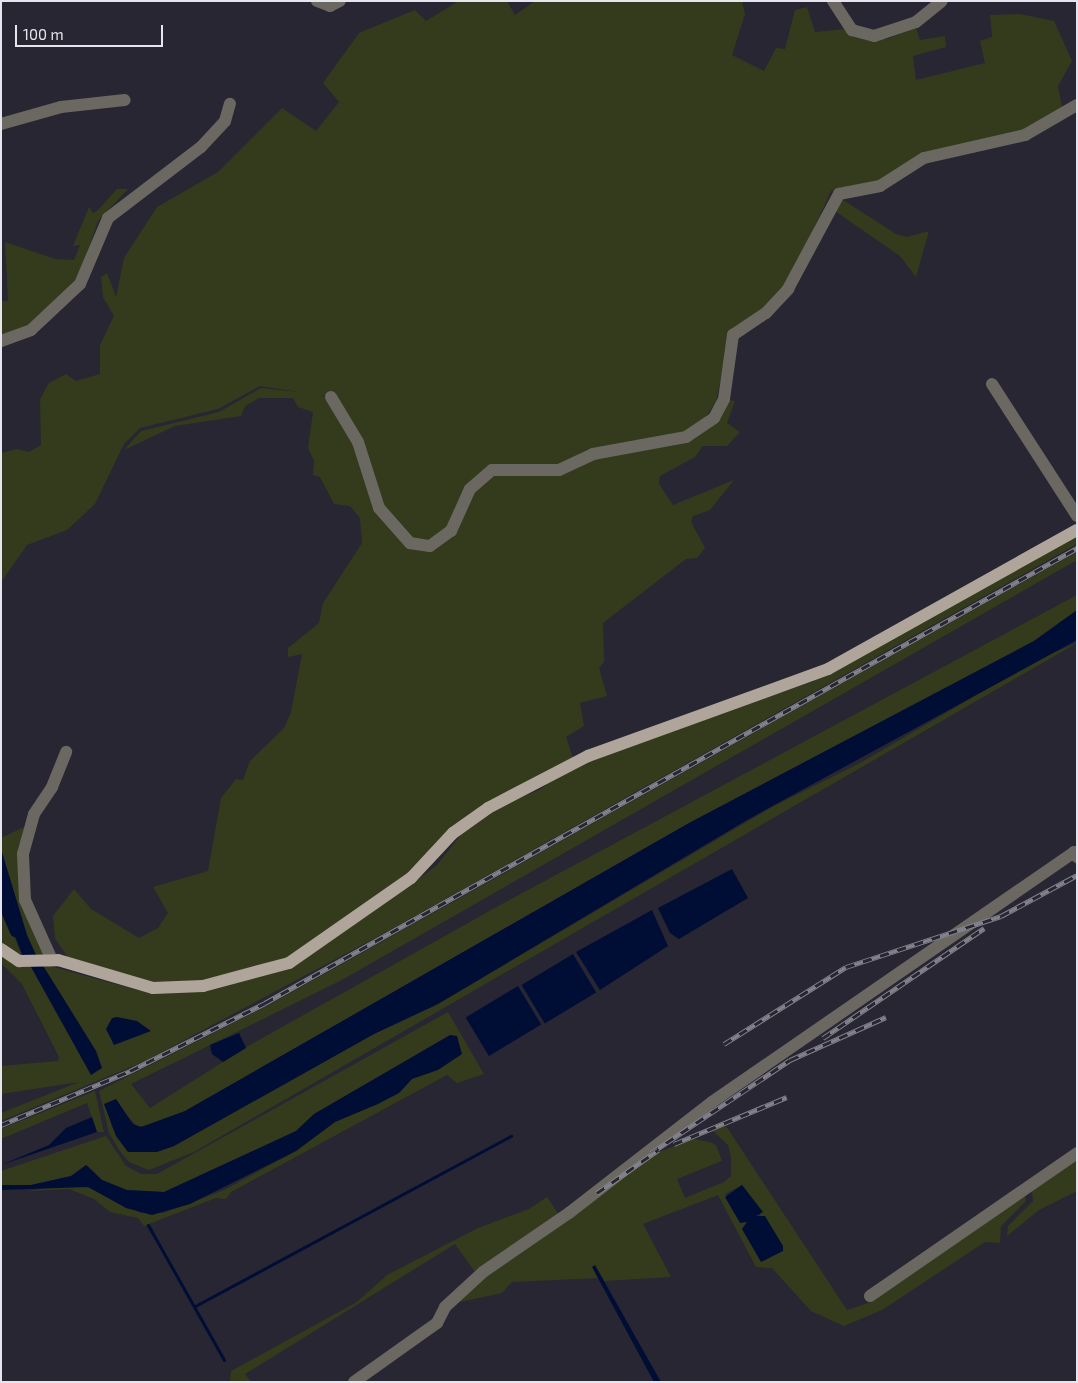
<!DOCTYPE html>
<style>
body{margin:0}
#map{position:relative;width:1078px;height:1383px;overflow:hidden;background:#272632;font-family:"Exo 2",sans-serif}
div>[style]{position:absolute}
.green>*{inset:0;background:#343b1c}
.water>*{inset:0;background:#000e35;transform-origin:0 0}
.stream>*{height:3px;margin:-1.5px;padding:0 1.5px;transform-origin:1.5px;border-radius:1.5px;background:#000e35}
.canal>*{height:10px;margin:-5px;padding:0 5px;transform-origin:5px;border-radius:5px;background:#000e35}
.minor>*{height:12px;margin:-6px;padding:0 6px;transform-origin:6px;border-radius:6px;background:#6b6761}
.major>*{height:12px;margin:-6px;padding:0 6px;transform-origin:6px;border-radius:6px;background:#afa59b}
.rail>*{height:5px;margin-top:-2.5px;transform-origin:0;background:repeating-linear-gradient(90deg,#272632 0 9px,#83828c 0 18px);box-sizing:border-box;border-block:1px solid #83828c}
span{translate:-50% -50%;white-space:nowrap;text-align:center;line-height:1.15;-webkit-text-stroke:4px #272632;paint-order:stroke}
.frame{position:absolute;inset:0;border:2px solid #e6e5ed;pointer-events:none}
.scale{position:absolute;left:15px;top:25px;width:148px;height:22px;box-sizing:border-box;border:2px solid #e6e5ed;border-top:0;padding-left:6px;font-size:15px;line-height:18px;white-space:nowrap;color:#e6e5ed;-webkit-text-stroke:4px #272632;paint-order:stroke}
</style>
<div id="map">
<div class="green">
<i style="clip-path:polygon(459px 1px,507px 1px,515px 15px,535px 1px,742px 1px,745px 14px,732px 55px,764px 71px,776px 48px,785px 49px,795px 10px,807px 7px,815px 32px,845px 29px,863px 39px,887px 39px,916px 28px,920px 40px,945px 36px,946px 47px,913px 56px,916px 80px,985px 63px,980px 41px,992px 37px,990px 15px,1020px 14px,1054px 21px,1072px 61px,1058px 86px,1062px 107px,1021px 133px,974px 145px,885px 179px,831px 191px,800px 259px,774px 300px,730px 331px,716px 402px,704px 419px,688px 430px,559px 467px,493px 467px,449px 528px,429px 541px,412px 537px,382px 505px,338px 398px,260px 386px,218px 409px,140px 428px,124px 444px,95px 504px,67px 530px,27px 545px,1px 582px,1px 453px,17px 449px,29px 452px,41px 445px,40px 399px,49px 383px,66px 374px,76px 381px,100px 374px,100px 345px,114px 316px,103px 297px,101px 277px,107px 273px,116px 297px,124px 258px,157px 207px,218px 172px,282px 108px,316px 131px,339px 102px,323px 83px,359px 33px,415px 10px,426px 21px)"></i>
<i style="clip-path:polygon(117px 189px,128px 189px,98px 221px,79px 276px,31px 326px,1px 335px,1px 301px,8px 301px,5px 242px,55px 259px,74px 260px,80px 245px,73px 246px,89px 207px,93px 213px,97px 211px)"></i>
<i style="clip-path:polygon(840px 198px,896px 234px,907px 237px,929px 231px,916px 277px,900px 256px,832px 209px)"></i>
<i style="clip-path:polygon(261px 388px,318px 394px,336px 402px,373px 497px,400px 536px,430px 548px,485px 475px,536px 472px,584px 458px,686px 438px,725px 400px,735px 401px,727px 423px,740px 432px,727px 446px,703px 446px,695px 457px,660px 476px,659px 484px,673px 505px,734px 480px,710px 510px,693px 516px,691px 522px,705px 548px,697px 558px,686px 559px,603px 623px,604px 662px,599px 668px,607px 696px,580px 703px,584px 726px,566px 737px,573px 758px,546px 771px,294px 957px,213px 982px,161px 986px,70px 961px,55px 938px,53px 916px,74px 889px,91px 909px,139px 938px,158px 928px,168px 913px,153px 887px,208px 871px,221px 798px,236px 779px,243px 780px,250px 761px,284px 728px,291px 712px,302px 654px,288px 657px,288px 648px,319px 623px,323px 603px,362px 543px,360px 518px,350px 506px,334px 504px,320px 477px,313px 475px,314px 461px,308px 448px,313px 412px,298px 407px,293px 398px,259px 398px,245px 406px,241px 416px,175px 426px,124px 450px,141px 431px,219px 412px)"></i>
<i style="clip-path:polygon(1077px 534px,1077px 544px,392px 929px,145px 1061px,1px 1121px,1px 1113px,79px 1082px,1px 1094px,1px 1066px,58px 1061px,59px 1057px,22px 984px,1px 963px,1px 955px,30px 965px,91px 1074px,102px 1068px,96px 1051px,42px 964px,141px 991px,274px 973px,413px 883px,437px 865px,463px 832px,496px 808px,539px 790px,580px 761px,812px 682px)"></i>
<i style="clip-path:polygon(1077px 552px,1077px 560px,340px 981px,131px 1084px,150px 1108px,250px 1045px,502px 904px,1077px 595px,1077px 610px,1034px 641px,689px 823px,185px 1111px,150px 1127px,137px 1126px,124px 1113px,108px 1111px,112px 1127px,128px 1152px,156px 1152px,174px 1146px,374px 1034px,438px 1004px,772px 807px,862px 762px,1038px 659px,1077px 643px,194px 1152px,149px 1170px,129px 1162px,119px 1150px,109px 1133px,99px 1091px,269px 1005px)"></i>
<i style="clip-path:polygon(24px 827px,19px 858px,47px 957px,37px 957px,30px 945px,1px 849px,1px 838px)"></i>
<i style="clip-path:polygon(1px 899px,17px 944px,23px 957px,1px 943px)"></i>
<i style="clip-path:polygon(448px 1012px,484px 1074px,457px 1083px,447px 1075px,231px 1192px,226px 1199px,216px 1198px,144px 1226px,138px 1218px,110px 1212px,94px 1199px,69px 1189px,28px 1191px,72px 1184px,93px 1189px,141px 1213px,163px 1213px,224px 1190px,296px 1151px,335px 1122px,399px 1093px,412px 1079px,462px 1053px,436px 1044px,314px 1114px,296px 1131px,164px 1192px,127px 1190px,102px 1180px,87px 1165px,71px 1176px,31px 1185px,1px 1185px,1px 1171px,106px 1136px,126px 1166px,141px 1174px,157px 1174px)"></i>
<i style="clip-path:polygon(95px 1091px,104px 1132px,97px 1132px,87px 1103px,1px 1139px,1px 1129px)"></i>
<i style="clip-path:polygon(evenodd,726px 1126px,847px 1310px,868px 1303px,1025px 1195px,1026px 1201px,1001px 1226px,1000px 1243px,985px 1242px,882px 1310px,844px 1326px,811px 1311px,772px 1268px,756px 1267px,718px 1195px,643px 1224px,671px 1277px,604px 1281px,595px 1265px,598px 1278px,512px 1282px,502px 1293px,455px 1303px,486px 1275px,653px 1154px,694px 1139px,710px 1142px,716px 1145px,722px 1161px,677px 1179px,685px 1198px,724px 1182px,731px 1176px,731px 1156px,728px 1145px,713px 1131px,726px 1126px,742px 1185px,762px 1212px,758px 1218px,744px 1227px,747px 1222px,725px 1194px,742px 1185px)"></i>
<i style="clip-path:polygon(1077px 1160px,1077px 1191px,1039px 1210px,1007px 1236px,1008px 1226px,1033px 1201px,1032px 1191px)"></i>
<i style="clip-path:polygon(547px 1197px,560px 1216px,475px 1272px,455px 1244px,245px 1374px,251px 1382px,230px 1382px,231px 1371px,357px 1302px,387px 1275px,478px 1228px,529px 1209px)"></i>
</div>
<div class="water">
<i style="clip-path:polygon(1077px 610px,1077px 640px,747px 820px,438px 1004px,374px 1034px,174px 1146px,157px 1152px,128px 1152px,116px 1136px,104px 1104px,116px 1099px,133px 1124px,141px 1127px,185px 1111px,689px 823px,1034px 641px)"></i>
<i style="clip-path:polygon(1px 849px,27px 935px,37px 957px,23px 957px,1px 899px)"></i>
<i style="clip-path:polygon(732px 869px,748px 898px,679px 939px,670px 933px,658px 908px)"></i>
<i style="clip-path:polygon(652px 910px,668px 946px,600px 990px,576px 952px)"></i>
<i style="left:573px;top:954px;width:45px;height:60px;rotate:59deg"></i>
<i style="clip-path:polygon(42px 964px,96px 1051px,102px 1068px,91px 1075px,30px 965px)"></i>
<i style="left:518px;top:986px;width:45px;height:61px;rotate:59deg"></i>
<i style="clip-path:polygon(117px 1017px,137px 1021px,151px 1031px,114px 1045px,106px 1029px,112px 1018px)"></i>
<i style="clip-path:polygon(239px 1033px,246px 1048px,223px 1062px,212px 1054px,210px 1045px)"></i>
<i style="clip-path:polygon(450px 1035px,457px 1036px,462px 1054px,438px 1070px,412px 1079px,399px 1093px,378px 1104px,335px 1122px,296px 1151px,190px 1204px,152px 1215px,126px 1208px,88px 1187px,1px 1190px,1px 1185px,31px 1185px,71px 1176px,86px 1165px,102px 1180px,127px 1190px,164px 1192px,296px 1131px,314px 1114px)"></i>
<i style="clip-path:polygon(92px 1117px,97px 1132px,1px 1165px,49px 1145px,66px 1128px)"></i>
<i style="clip-path:polygon(742px 1185px,763px 1212px,756px 1216px,765px 1216px,783px 1246px,783px 1251px,761px 1262px,742px 1229px,747px 1222px,740px 1223px,725px 1197px)"></i>
<i style="clip-path:polygon(595px 1265px,604px 1281px,661px 1382px,654px 1382px,592px 1267px)"></i>
</div>
<div class="stream">
<i style="left:148px;top:1225px;width:155px;rotate:60.6deg"></i>
<i style="left:195px;top:1306px;width:359px;rotate:-28.3deg"></i>
</div>
<div class="canal">
<i style="left:1px;top:899px;width:36px;rotate:67deg"></i>
</div>
<div class="minor">
<i style="left:317px;top:1px;width:14px;rotate:21deg"></i>
<i style="left:330px;top:6px;width:11px;rotate:-27deg"></i>
<i style="left:833px;top:1px;width:35px;rotate:57deg"></i>
<i style="left:852px;top:30px;width:23px;rotate:15deg"></i>
<i style="left:874px;top:36px;width:44px;rotate:-18.4deg"></i>
<i style="left:916px;top:22px;width:33px;rotate:-39deg"></i>
<i style="left:1px;top:124px;width:62px;rotate:-15.8deg"></i>
<i style="left:61px;top:107px;width:64px;rotate:-6.2deg"></i>
<i style="left:1px;top:341px;width:32px;rotate:-20deg"></i>
<i style="left:31px;top:330px;width:67px;rotate:-43.2deg"></i>
<i style="left:80px;top:284px;width:72px;rotate:-67deg"></i>
<i style="left:108px;top:218px;width:117px;rotate:-37.4deg"></i>
<i style="left:201px;top:147px;width:35px;rotate:-47deg"></i>
<i style="left:225px;top:121px;width:18px;rotate:-74deg"></i>
<i style="left:992px;top:384px;width:157px;rotate:57.2deg"></i>
<i style="left:331px;top:397px;width:52px;rotate:59deg"></i>
<i style="left:358px;top:442px;width:69px;rotate:72.3deg"></i>
<i style="left:379px;top:508px;width:47px;rotate:48.5deg"></i>
<i style="left:410px;top:543px;width:20px;rotate:9deg"></i>
<i style="left:430px;top:546px;width:26px;rotate:-36deg"></i>
<i style="left:451px;top:531px;width:46px;rotate:-65.7deg"></i>
<i style="left:470px;top:489px;width:29px;rotate:-41deg"></i>
<i style="left:492px;top:470px;width:67px"></i>
<i style="left:559px;top:470px;width:38px;rotate:-25deg"></i>
<i style="left:593px;top:454px;width:95px;rotate:-10.4deg"></i>
<i style="left:686px;top:437px;width:34px;rotate:-34deg"></i>
<i style="left:714px;top:418px;width:21px;rotate:-62deg"></i>
<i style="left:724px;top:399px;width:65px;rotate:-82deg"></i>
<i style="left:733px;top:335px;width:40px;rotate:-34deg"></i>
<i style="left:766px;top:313px;width:33px;rotate:-47deg"></i>
<i style="left:788px;top:289px;width:108px;rotate:-61.8deg"></i>
<i style="left:839px;top:194px;width:42px;rotate:-11deg"></i>
<i style="left:880px;top:186px;width:52px;rotate:-32.5deg"></i>
<i style="left:924px;top:158px;width:104px;rotate:-12.8deg"></i>
<i style="left:1025px;top:135px;width:60px;rotate:-30deg"></i>
<i style="left:52px;top:960px;width:66px;rotate:-114.2deg"></i>
<i style="left:25px;top:900px;width:46px;rotate:-92.5deg"></i>
<i style="left:23px;top:854px;width:41px;rotate:-74.6deg"></i>
<i style="left:34px;top:814px;width:32px;rotate:-56deg"></i>
<i style="left:52px;top:787px;width:38px;rotate:-68deg"></i>
<i style="left:870px;top:1296px;width:252px;rotate:-34.6deg"></i>
<i style="left:354px;top:1382px;width:102px;rotate:-35.4deg"></i>
<i style="left:437px;top:1323px;width:18px;rotate:-63deg"></i>
<i style="left:445px;top:1307px;width:52px;rotate:-42.6deg"></i>
<i style="left:483px;top:1272px;width:104px;rotate:-34.5deg"></i>
<i style="left:569px;top:1213px;width:181px;rotate:-37.8deg"></i>
<i style="left:712px;top:1102px;width:440px;rotate:-34.6deg"></i>
<i style="left:1074px;top:852px;width:6px;rotate:59deg"></i>
</div>
<div class="major">
<i style="left:1px;top:949px;width:22px;rotate:34deg"></i>
<i style="left:19px;top:961px;width:39px;rotate:-1deg"></i>
<i style="left:58px;top:960px;width:99px;rotate:16.4deg"></i>
<i style="left:153px;top:988px;width:50px;rotate:-2.3deg"></i>
<i style="left:203px;top:986px;width:89px;rotate:-15deg"></i>
<i style="left:289px;top:963px;width:149px;rotate:-34.9deg"></i>
<i style="left:411px;top:878px;width:62px;rotate:-47deg"></i>
<i style="left:453px;top:833px;width:43px;rotate:-35.5deg"></i>
<i style="left:488px;top:808px;width:113px;rotate:-27.5deg"></i>
<i style="left:588px;top:756px;width:255px;rotate:-19.9deg"></i>
<i style="left:828px;top:669px;width:285px;rotate:-29.2deg"></i>
</div>
<div class="rail">
<i style="left:823px;top:1038px;width:195px;rotate:-34.3deg"></i>
<i style="left:724px;top:1044px;width:144px;rotate:-32.3deg"></i>
<i style="left:846px;top:967px;width:163px;rotate:-18.2deg"></i>
<i style="left:1001px;top:916px;width:86px;rotate:-28.3deg"></i>
<i style="left:1px;top:1125px;width:140px;rotate:-22.7deg"></i>
<i style="left:130px;top:1071px;width:151px;rotate:-26.7deg"></i>
<i style="left:265px;top:1003px;width:931px;rotate:-29.26deg"></i>
<i style="left:674px;top:1144px;width:122px;rotate:-22.6deg"></i>
<i style="left:651px;top:1153px;width:167px;rotate:-33.8deg"></i>
<i style="left:790px;top:1060px;width:105px;rotate:-24.1deg"></i>
<i style="left:597px;top:1193px;width:75px;rotate:-35.2deg"></i>
</div>
<div class="frame"></div>
<div class="scale">100 m</div>
</div>
